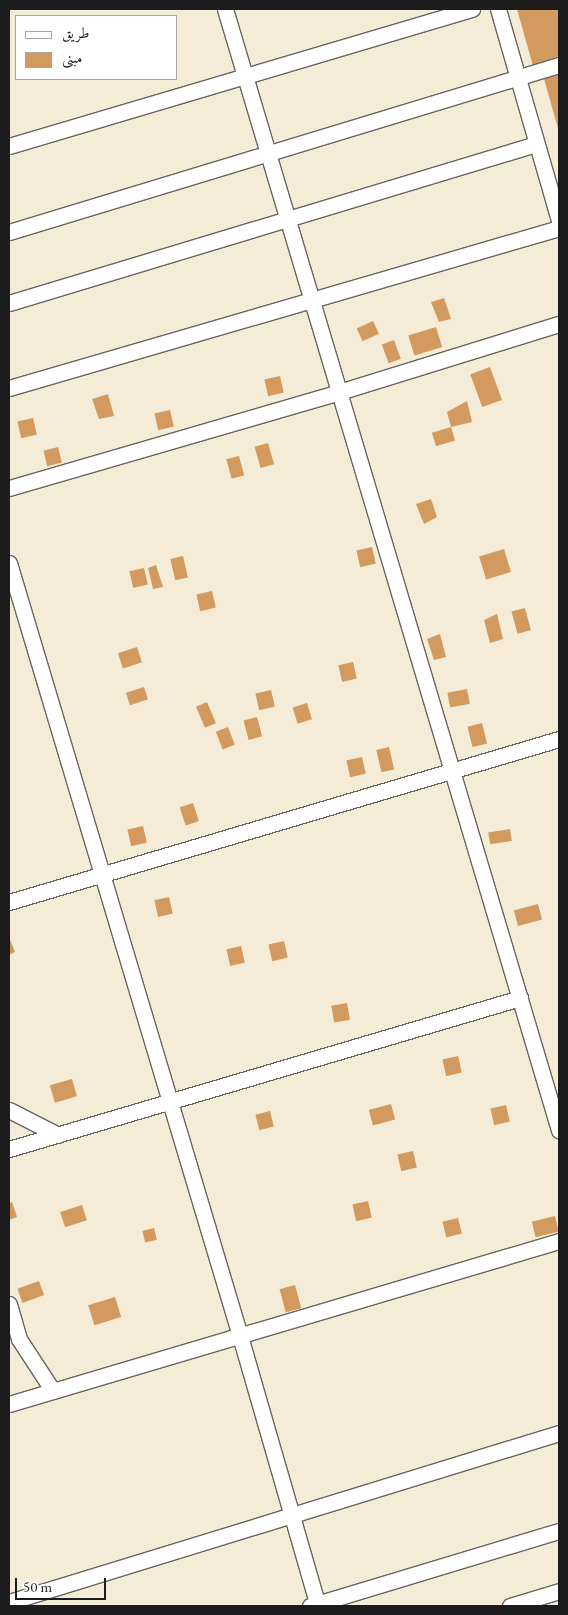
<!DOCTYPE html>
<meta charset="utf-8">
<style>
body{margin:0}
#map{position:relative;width:568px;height:1615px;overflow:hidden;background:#f4ecd7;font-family:"EB Garamond",Amiri,serif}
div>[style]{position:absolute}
.building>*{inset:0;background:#d29a5f;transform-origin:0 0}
.roads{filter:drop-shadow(1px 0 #68655d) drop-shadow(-1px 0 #68655d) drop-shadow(0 1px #68655d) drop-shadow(0 -1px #68655d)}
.minor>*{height:15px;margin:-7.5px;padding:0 7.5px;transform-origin:7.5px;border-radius:7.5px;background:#fff}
span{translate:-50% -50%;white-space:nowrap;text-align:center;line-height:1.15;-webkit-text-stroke:4px #fff;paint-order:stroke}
.frame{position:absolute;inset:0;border:10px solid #1c1c1c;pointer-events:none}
.legend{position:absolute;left:15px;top:15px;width:162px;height:65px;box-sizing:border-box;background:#fff;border:1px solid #a4a4a4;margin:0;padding:6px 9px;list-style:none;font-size:15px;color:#1c1c1c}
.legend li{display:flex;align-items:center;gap:10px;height:25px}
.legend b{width:25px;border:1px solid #a4a4a4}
.scale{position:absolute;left:15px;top:1578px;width:91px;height:22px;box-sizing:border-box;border:2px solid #1c1c1c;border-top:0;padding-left:6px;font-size:15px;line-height:18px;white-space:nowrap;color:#1c1c1c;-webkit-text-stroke:4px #fff;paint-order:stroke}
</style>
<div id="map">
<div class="building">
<i style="clip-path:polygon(517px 9px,559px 9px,559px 56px,533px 66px)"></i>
<i style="clip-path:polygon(559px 70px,559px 132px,543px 75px)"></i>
<i style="clip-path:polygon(444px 298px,451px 319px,439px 322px,431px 302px)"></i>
<i style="left:373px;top:321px;width:14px;height:18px;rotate:65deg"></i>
<i style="left:436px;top:327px;width:21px;height:29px;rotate:73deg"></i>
<i style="left:394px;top:340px;width:20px;height:13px;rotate:70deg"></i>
<i style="left:490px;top:367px;width:35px;height:21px;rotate:70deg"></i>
<i style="left:280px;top:376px;width:17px;height:16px;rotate:77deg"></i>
<i style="clip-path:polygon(108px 394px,114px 416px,99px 419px,92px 399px)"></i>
<i style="clip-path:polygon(467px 401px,472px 422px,451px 427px,447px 412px)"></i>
<i style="left:170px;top:410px;width:17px;height:16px;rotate:77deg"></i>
<i style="left:33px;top:418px;width:17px;height:16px;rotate:77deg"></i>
<i style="left:451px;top:427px;width:14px;height:20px;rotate:73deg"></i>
<i style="left:268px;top:443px;width:22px;height:14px;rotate:74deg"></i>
<i style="left:58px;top:447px;width:16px;height:15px;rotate:76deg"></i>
<i style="left:239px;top:456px;width:20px;height:13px;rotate:75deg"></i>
<i style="clip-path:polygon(431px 499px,437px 517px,424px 524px,416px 504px)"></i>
<i style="left:372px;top:547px;width:17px;height:16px;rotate:77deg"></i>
<i style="left:504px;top:549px;width:24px;height:26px;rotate:73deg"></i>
<i style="left:183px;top:556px;width:22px;height:13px;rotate:77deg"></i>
<i style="clip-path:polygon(156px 565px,163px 587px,153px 589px,148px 568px)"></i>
<i style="left:144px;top:568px;width:17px;height:15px;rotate:77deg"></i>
<i style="left:212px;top:591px;width:17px;height:16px;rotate:77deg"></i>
<i style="left:525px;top:608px;width:23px;height:14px;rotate:75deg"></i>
<i style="clip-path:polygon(497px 614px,503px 639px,490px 643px,484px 620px)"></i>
<i style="clip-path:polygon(440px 634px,446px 657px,434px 660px,427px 639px)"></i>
<i style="left:137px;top:647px;width:16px;height:20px;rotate:72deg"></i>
<i style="left:353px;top:662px;width:17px;height:15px;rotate:77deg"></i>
<i style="left:144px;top:687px;width:13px;height:19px;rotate:72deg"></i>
<i style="left:467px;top:689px;width:15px;height:20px;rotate:79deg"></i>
<i style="left:271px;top:690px;width:17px;height:16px;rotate:77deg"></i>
<i style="left:207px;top:702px;width:23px;height:12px;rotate:67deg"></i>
<i style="left:307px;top:703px;width:17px;height:15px;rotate:73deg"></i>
<i style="left:257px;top:717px;width:20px;height:14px;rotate:75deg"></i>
<i style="left:482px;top:723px;width:21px;height:15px;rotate:76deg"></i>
<i style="left:228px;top:727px;width:19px;height:13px;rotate:69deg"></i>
<i style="left:389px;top:747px;width:23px;height:13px;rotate:77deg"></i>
<i style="left:362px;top:757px;width:17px;height:16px;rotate:77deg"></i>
<i style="left:193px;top:803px;width:19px;height:14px;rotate:72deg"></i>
<i style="left:143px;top:826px;width:17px;height:16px;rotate:77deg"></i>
<i style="left:510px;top:829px;width:12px;height:22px;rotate:81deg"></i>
<i style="left:169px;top:897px;width:17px;height:15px;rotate:77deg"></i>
<i style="left:538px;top:904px;width:16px;height:25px;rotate:75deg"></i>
<i style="clip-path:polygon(9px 937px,15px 952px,9px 955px)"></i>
<i style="left:284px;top:941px;width:17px;height:16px;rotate:77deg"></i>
<i style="left:241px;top:946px;width:17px;height:15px;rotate:77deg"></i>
<i style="left:347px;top:1003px;width:17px;height:16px;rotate:80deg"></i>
<i style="left:458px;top:1056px;width:17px;height:16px;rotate:77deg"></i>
<i style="left:72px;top:1079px;width:18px;height:23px;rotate:74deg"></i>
<i style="left:391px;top:1104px;width:16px;height:23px;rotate:75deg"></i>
<i style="left:506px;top:1105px;width:17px;height:16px;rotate:77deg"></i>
<i style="left:270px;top:1111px;width:16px;height:15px;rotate:76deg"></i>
<i style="left:413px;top:1151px;width:17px;height:16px;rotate:77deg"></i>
<i style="left:368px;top:1201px;width:17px;height:16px;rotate:77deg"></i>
<i style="clip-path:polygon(12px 1202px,17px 1217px,9px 1220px,9px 1203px)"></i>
<i style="left:82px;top:1205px;width:16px;height:23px;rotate:72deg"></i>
<i style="left:555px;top:1216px;width:16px;height:24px;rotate:76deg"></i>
<i style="left:458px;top:1218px;width:16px;height:16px;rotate:76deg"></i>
<i style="left:154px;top:1228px;width:12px;height:12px;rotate:76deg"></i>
<i style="left:39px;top:1281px;width:15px;height:23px;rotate:70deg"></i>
<i style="left:295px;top:1285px;width:24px;height:16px;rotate:75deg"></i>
<i style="left:115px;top:1297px;width:21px;height:28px;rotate:73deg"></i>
</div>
<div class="roads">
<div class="minor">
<i style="left:225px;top:9px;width:1170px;rotate:73.41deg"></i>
<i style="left:498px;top:9px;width:221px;rotate:73.9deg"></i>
<i style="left:9px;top:146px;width:483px;rotate:-16.5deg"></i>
<i style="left:9px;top:232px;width:575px;rotate:-16.89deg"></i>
<i style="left:9px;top:303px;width:550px;rotate:-16.79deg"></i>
<i style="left:9px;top:388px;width:573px;rotate:-16.22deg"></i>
<i style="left:9px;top:488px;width:344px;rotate:-16.2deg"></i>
<i style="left:339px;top:392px;width:230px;rotate:-17.2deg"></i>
<i style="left:9px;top:563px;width:807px;rotate:73.36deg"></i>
<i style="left:240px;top:1336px;width:281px;rotate:73.9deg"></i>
<i style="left:9px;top:902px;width:574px;rotate:-16.51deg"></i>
<i style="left:9px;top:1110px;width:55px;rotate:27deg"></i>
<i style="left:9px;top:1149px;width:533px;rotate:-16.46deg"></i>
<i style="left:9px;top:1304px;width:36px;rotate:74deg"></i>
<i style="left:19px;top:1339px;width:62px;rotate:56.8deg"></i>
<i style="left:9px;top:1404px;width:574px;rotate:-16.51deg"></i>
<i style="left:9px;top:1602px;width:575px;rotate:-17.08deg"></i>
<i style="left:310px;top:1606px;width:260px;rotate:-16.8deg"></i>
<i style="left:510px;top:1606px;width:51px;rotate:-17deg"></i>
</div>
</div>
<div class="frame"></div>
<ul class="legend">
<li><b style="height:6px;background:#fff"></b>طريق</li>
<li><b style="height:14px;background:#d29a5f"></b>مبنى</li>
</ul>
<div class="scale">50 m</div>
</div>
